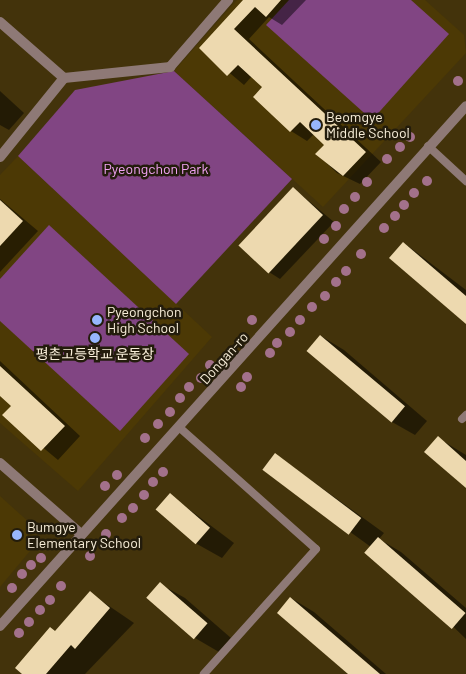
<!DOCTYPE html>
<meta charset="utf-8">
<style>
body{margin:0}
#map{position:relative;width:466px;height:674px;overflow:hidden;background:#43330b;font-family:Barlow,"Noto Sans KR",sans-serif}
div>[style]{position:absolute}
.built>*{inset:0;background:#4c3905}
.green>*{inset:0;background:#814583}
.shadow>*{inset:0;background:#0007}
.building>*{inset:0;background:#edd9af;transform-origin:0 0}
.service>*{height:8px;margin:-4px;padding:0 4px;transform-origin:4px;border-radius:4px;background:#8e7976}
.pedestrian>*{height:10px;margin:-5px;padding:0 5px;transform-origin:5px;border-radius:5px;background:#8e7976}
.minor>*{height:10px;margin:-5px;padding:0 5px;transform-origin:5px;border-radius:5px;background:#8e7976}
.tertiary>*{height:10px;margin:-5px;padding:0 5px;transform-origin:5px;border-radius:5px;background:#8e7976}
.trees>*{width:10px;height:10px;margin:-5px;border-radius:50%;background:#a3718b}
.dots>*{width:14px;height:14px;translate:-50% -50%;box-sizing:border-box;border:2px solid #231c0c;border-radius:50%}
span{translate:-50% -50%;white-space:nowrap;text-align:center;line-height:1.15;-webkit-text-stroke:5px #231c0c;paint-order:stroke}
.poi-label{font-size:14px;color:#f9efda}
.left{translate:0 -50%;text-align:left}
.park-label{font-size:14px;color:#f2a4f4}
.street-label{font-size:14px;color:#f9efda}
</style>
<div id="map">
<div class="built">
<i style="clip-path:polygon(237px 0,425px 0,464px 35px,466px 53px,323px 207px,174px 71px)"></i>
<i style="clip-path:polygon(18px 156px,212px 337px,78px 491px,0 423px,0 175px)"></i>
<i style="clip-path:polygon(0 496px,32px 525px,35px 545px,0 587px)"></i>
</div>
<div class="green">
<i style="clip-path:polygon(289px 0,411px 0,449px 34px,372px 120px,266px 25px)"></i>
<i style="clip-path:polygon(174px 71px,292px 179px,176px 304px,18px 156px,75px 90px)"></i>
<i style="clip-path:polygon(49px 225px,189px 354px,120px 431px,0 321px,0 279px)"></i>
</div>
<div class="shadow">
<i style="clip-path:polygon(245px 0,306px 0,282px 25px,269px 17px,249px 39px,381px 162px,360px 184px,337px 173px,317px 154px,326px 145px,314px 134px,307px 141px,291px 131px,255px 97px,264px 87px,252px 76px,244px 85px,200px 48px)"></i>
<i style="clip-path:polygon(0 91px,24px 113px,9px 130px,0 125px)"></i>
<i style="clip-path:polygon(293px 188px,334px 222px,280px 279px,269px 272px)"></i>
<i style="clip-path:polygon(0 199px,38px 231px,0 272px)"></i>
<i style="clip-path:polygon(404px 243px,466px 290px,466px 322px)"></i>
<i style="clip-path:polygon(321px 336px,344px 350px,427px 421px,415px 435px,392px 422px,309px 351px)"></i>
<i style="clip-path:polygon(0 361px,80px 436px,58px 460px,4px 415px,13px 406px,0 394px)"></i>
<i style="clip-path:polygon(438px 438px,466px 455px,466px 487px)"></i>
<i style="clip-path:polygon(275px 454px,384px 533px,379px 539px,401px 552px,466px 608px,466px 639px,371px 547px,263px 469px)"></i>
<i style="clip-path:polygon(170px 495px,234px 543px,222px 558px,197px 544px)"></i>
<i style="clip-path:polygon(160px 584px,185px 598px,231px 638px,219px 652px,195px 638px)"></i>
<i style="clip-path:polygon(90px 593px,134px 623px,85px 674px,24px 674px)"></i>
<i style="clip-path:polygon(291px 598px,314px 612px,386px 674px,350px 674px)"></i>
</div>
<div class="building">
<i style="clip-path:polygon(243px 0,281px 0,266px 17px,255px 7px,234px 29px,366px 152px,343px 176px,315px 154px,324px 145px,300px 122px,290px 132px,253px 97px,262px 87px,238px 65px,227px 76px,199px 48px)"></i>
<i style="left:293px;top:187px;width:41px;height:80px;rotate:43deg"></i>
<i style="clip-path:polygon(0 200px,23px 221px,0 246px)"></i>
<i style="clip-path:polygon(403px 242px,466px 296px,466px 324px,389px 258px)"></i>
<i style="left:320px;top:335px;width:111px;height:21px;rotate:40deg"></i>
<i style="clip-path:polygon(0 366px,65px 426px,41px 451px,2px 415px,11px 406px,0 396px)"></i>
<i style="clip-path:polygon(438px 436px,466px 461px,466px 488px,424px 452px)"></i>
<i style="left:275px;top:453px;width:108px;height:21px;rotate:37deg"></i>
<i style="left:170px;top:493px;width:53px;height:22px;rotate:41deg"></i>
<i style="left:378px;top:537px;width:116px;height:21px;rotate:41deg"></i>
<i style="left:160px;top:582px;width:63px;height:21px;rotate:41deg"></i>
<i style="clip-path:polygon(90px 591px,110px 608px,75px 649px,71px 645px,46px 674px,22px 674px,15px 668px,50px 627px,55px 631px)"></i>
<i style="clip-path:polygon(290px 597px,380px 674px,348px 674px,277px 613px)"></i>
</div>
<div class="service">
<i style="left:428px;top:146px;width:52px;rotate:42.6deg"></i>
<i style="left:462px;top:419px;width:6px;rotate:-45deg"></i>
<i style="left:180px;top:428px;width:182px;rotate:41.7deg"></i>
<i style="left:316px;top:549px;width:168px;rotate:131.9deg"></i>
</div>
<div class="pedestrian">
<i style="left:0;top:22px;width:85px;rotate:41.2deg"></i>
<i style="left:0;top:157px;width:102px;rotate:-51deg"></i>
<i style="left:64px;top:78px;width:107px;rotate:-5.9deg"></i>
<i style="left:170px;top:67px;width:89px;rotate:-49.1deg"></i>
</div>
<div class="minor">
<i style="left:0;top:463px;width:108px;rotate:41.2deg"></i>
</div>
<div class="tertiary">
<i style="left:0;top:626px;width:698px;rotate:-48.13deg"></i>
</div>
<div class="trees">
<i style="left:458px;top:81px"></i>
<i style="left:410px;top:137px"></i>
<i style="left:400px;top:147px"></i>
<i style="left:387px;top:159px"></i>
<i style="left:427px;top:181px"></i>
<i style="left:367px;top:182px"></i>
<i style="left:414px;top:193px"></i>
<i style="left:355px;top:197px"></i>
<i style="left:404px;top:205px"></i>
<i style="left:344px;top:209px"></i>
<i style="left:395px;top:216px"></i>
<i style="left:336px;top:226px"></i>
<i style="left:384px;top:228px"></i>
<i style="left:324px;top:239px"></i>
<i style="left:361px;top:254px"></i>
<i style="left:346px;top:271px"></i>
<i style="left:336px;top:282px"></i>
<i style="left:325px;top:296px"></i>
<i style="left:312px;top:307px"></i>
<i style="left:252px;top:320px"></i>
<i style="left:300px;top:320px"></i>
<i style="left:290px;top:332px"></i>
<i style="left:277px;top:343px"></i>
<i style="left:270px;top:353px"></i>
<i style="left:210px;top:365px"></i>
<i style="left:247px;top:377px"></i>
<i style="left:201px;top:378px"></i>
<i style="left:189px;top:387px"></i>
<i style="left:241px;top:387px"></i>
<i style="left:180px;top:398px"></i>
<i style="left:170px;top:412px"></i>
<i style="left:158px;top:424px"></i>
<i style="left:145px;top:438px"></i>
<i style="left:163px;top:472px"></i>
<i style="left:117px;top:475px"></i>
<i style="left:153px;top:482px"></i>
<i style="left:105px;top:486px"></i>
<i style="left:144px;top:495px"></i>
<i style="left:133px;top:508px"></i>
<i style="left:122px;top:518px"></i>
<i style="left:106px;top:534px"></i>
<i style="left:90px;top:556px"></i>
<i style="left:41px;top:558px"></i>
<i style="left:31px;top:565px"></i>
<i style="left:22px;top:574px"></i>
<i style="left:61px;top:586px"></i>
<i style="left:12px;top:588px"></i>
<i style="left:50px;top:600px"></i>
<i style="left:40px;top:610px"></i>
<i style="left:29px;top:622px"></i>
<i style="left:19px;top:633px"></i>
</div>
<div class="dots">
<i style="left:316px;top:125px;background:#97b6fd"></i>
<i style="left:97px;top:320px;background:#97b6fd"></i>
<i style="left:95px;top:338px;background:#97b6fd"></i>
<i style="left:17px;top:535px;background:#97b6fd"></i>
</div>
<div class="poi-label">
<span class="left" style="left:326px;top:125px">Beomgye<br>Middle School</span>
<span class="left" style="left:107px;top:320px">Pyeongchon<br>High School</span>
<span style="left:95px;top:354px">평촌고등학교 운동장</span>
<span class="left" style="left:27px;top:535px">Bumgye<br>Elementary School</span>
</div>
<div class="park-label">
<span style="left:156px;top:169px">Pyeongchon Park</span>
</div>
<div class="street-label">
<span style="left:224px;top:358px;rotate:-48deg">Dongan-ro</span>
</div>
</div>
